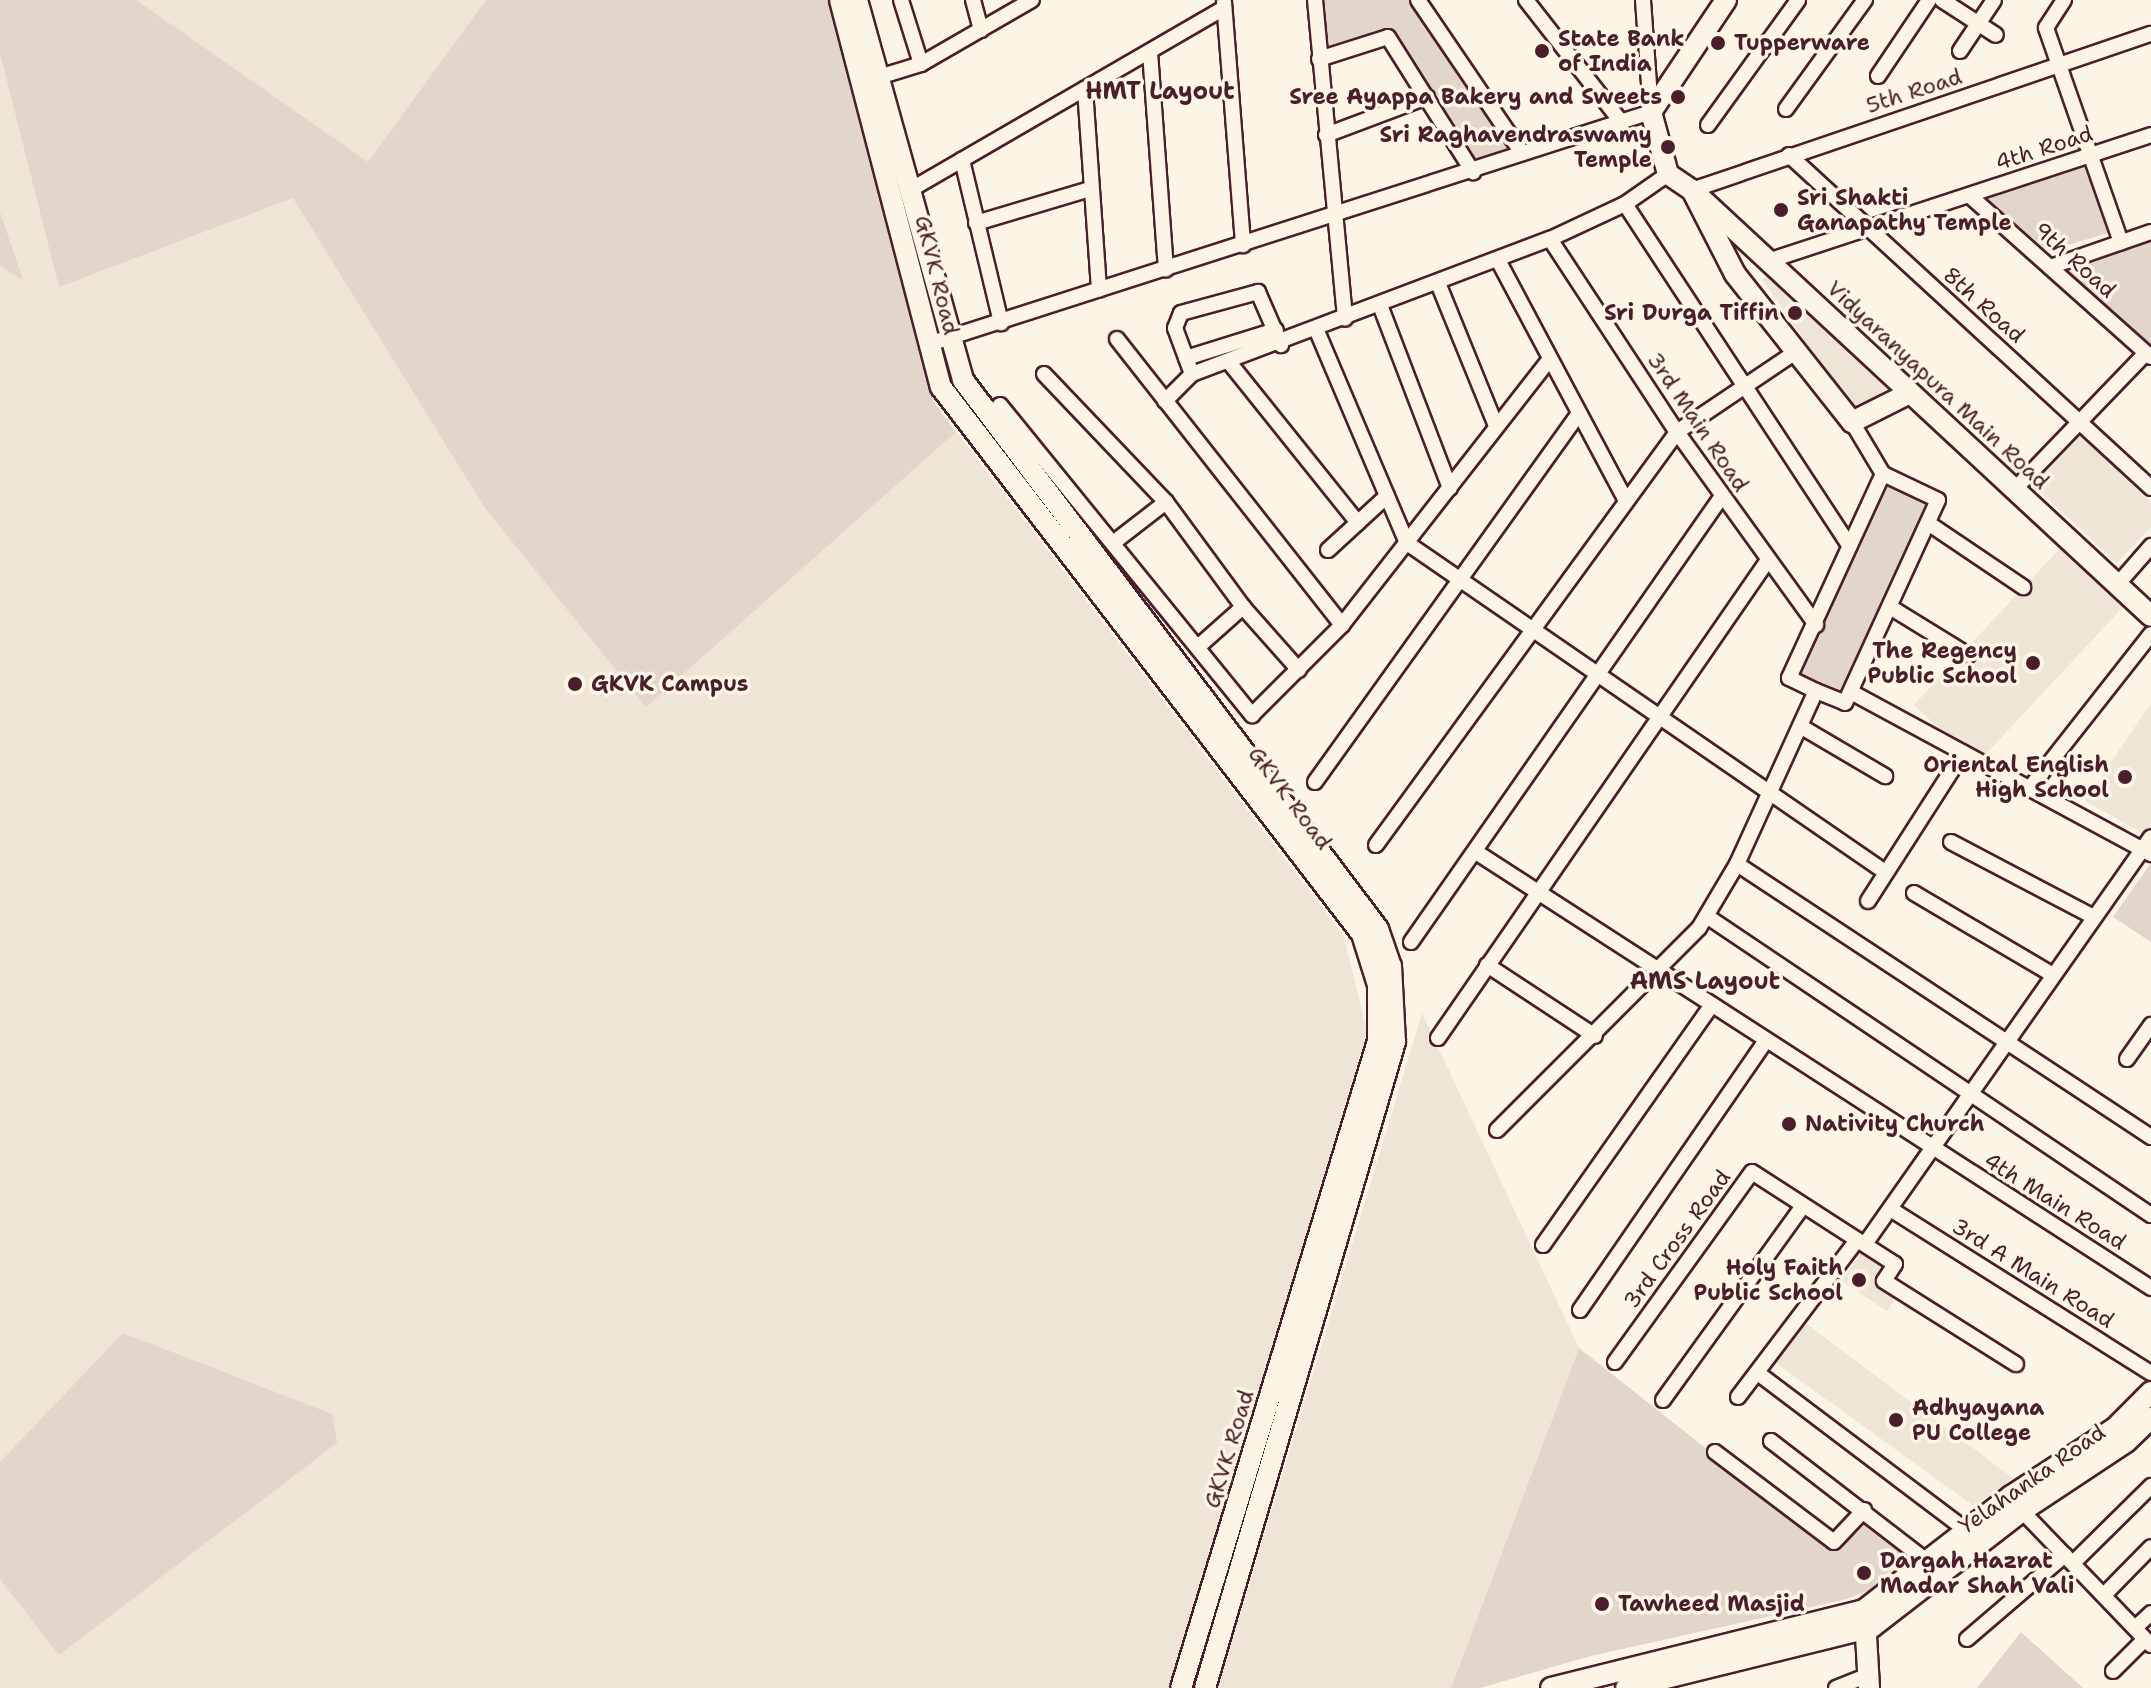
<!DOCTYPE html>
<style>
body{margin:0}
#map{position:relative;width:2151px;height:1688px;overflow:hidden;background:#fcf5e5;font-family:"Shantell Sans",sans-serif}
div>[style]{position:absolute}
.built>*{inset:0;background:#eee5d7;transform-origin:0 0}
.green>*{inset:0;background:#e2d5ca;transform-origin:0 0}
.roads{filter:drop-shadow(2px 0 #4a1f2b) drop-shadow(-2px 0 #4a1f2b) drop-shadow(0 2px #4a1f2b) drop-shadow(0 -2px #4a1f2b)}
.street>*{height:14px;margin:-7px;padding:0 7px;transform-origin:7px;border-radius:7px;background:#fcf5e5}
.secondary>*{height:20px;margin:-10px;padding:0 10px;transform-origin:10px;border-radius:10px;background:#fcf5e5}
.dots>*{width:22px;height:22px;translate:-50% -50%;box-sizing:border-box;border:4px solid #fcf5e5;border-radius:50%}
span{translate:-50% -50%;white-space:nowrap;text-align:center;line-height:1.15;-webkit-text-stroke:7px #fcf5e5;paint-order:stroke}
.poi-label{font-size:22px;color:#4a1f2b;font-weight:700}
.left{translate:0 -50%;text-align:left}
.right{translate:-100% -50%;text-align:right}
.street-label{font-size:22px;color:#4a1f2b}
.neighbourhood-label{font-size:24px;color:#4a1f2b;font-weight:700}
</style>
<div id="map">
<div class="built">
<i style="clip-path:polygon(0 0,828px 0,935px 404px,1344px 936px,1367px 1032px,1171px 1688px,0 1688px)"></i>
<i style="clip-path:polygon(1767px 276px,1893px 388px,1853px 410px,1762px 279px)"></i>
<i style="clip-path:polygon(2077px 433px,2151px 502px,2151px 527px,2117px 563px,2031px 483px)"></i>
<i style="left:2066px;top:542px;width:86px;height:223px;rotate:43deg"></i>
<i style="clip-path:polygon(2151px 703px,2151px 834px,2149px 837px,2085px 801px)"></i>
<i style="clip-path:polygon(1422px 1013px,1579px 1348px,1451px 1688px,1218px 1688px)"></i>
<i style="clip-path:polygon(1863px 1249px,1885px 1264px,1876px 1279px,1898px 1294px,1887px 1311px,1842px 1281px)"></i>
<i style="clip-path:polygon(1804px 1322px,2013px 1478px,1974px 1506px,1776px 1363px)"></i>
</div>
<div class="green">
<i style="clip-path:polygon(0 0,136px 0,368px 162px,486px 0,828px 0,935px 404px,956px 432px,646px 707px,485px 508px,293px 198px,59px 287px,0 53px)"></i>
<i style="clip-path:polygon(1318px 0,1413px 0,1516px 151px,1474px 167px,1390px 32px,1322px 53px)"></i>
<i style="clip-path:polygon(2085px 164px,2108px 233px,2048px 251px,1983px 196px)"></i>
<i style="clip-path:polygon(0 212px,23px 280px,0 266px)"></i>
<i style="clip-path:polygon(2151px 240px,2151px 350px,2064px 269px)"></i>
<i style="left:1890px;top:482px;width:45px;height:215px;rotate:25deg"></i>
<i style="clip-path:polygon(2151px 863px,2151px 942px,2113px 917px)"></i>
<i style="clip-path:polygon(123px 1333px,332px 1414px,337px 1443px,59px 1655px,0 1579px,0 1462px)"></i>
<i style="clip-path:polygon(1579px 1348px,1833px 1549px,1866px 1518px,1911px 1552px,1871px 1590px,1843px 1600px,1591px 1656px,1480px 1688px,1451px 1688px)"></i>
<i style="clip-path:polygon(2021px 1632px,2083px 1688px,1977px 1688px)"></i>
</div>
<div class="roads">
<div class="street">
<i style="left:901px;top:0;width:67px;rotate:72.6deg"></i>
<i style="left:973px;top:0;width:31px;rotate:75deg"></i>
<i style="left:1315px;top:0;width:320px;rotate:84.6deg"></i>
<i style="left:1418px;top:0;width:185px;rotate:55.8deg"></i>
<i style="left:1526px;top:0;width:151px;rotate:52deg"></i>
<i style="left:1942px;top:0;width:64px;rotate:32.9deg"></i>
<i style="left:2064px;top:0;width:33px;rotate:123deg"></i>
<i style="left:2046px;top:28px;width:227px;rotate:70.7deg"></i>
<i style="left:1224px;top:2px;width:244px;rotate:85.5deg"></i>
<i style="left:1960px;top:51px;width:61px;rotate:-56.3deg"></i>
<i style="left:1150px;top:52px;width:218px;rotate:85.8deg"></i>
<i style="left:1319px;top:59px;width:72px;rotate:-17.7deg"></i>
<i style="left:1388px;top:37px;width:160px;rotate:57.8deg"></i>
<i style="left:1878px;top:76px;width:92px;rotate:-56.1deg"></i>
<i style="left:872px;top:79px;width:51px;rotate:-17deg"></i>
<i style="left:921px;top:64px;width:128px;rotate:-30deg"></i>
<i style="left:1085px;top:89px;width:201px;rotate:86deg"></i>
<i style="left:1786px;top:109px;width:135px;rotate:-54.1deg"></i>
<i style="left:1708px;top:125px;width:154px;rotate:-54.2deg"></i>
<i style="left:1326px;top:135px;width:108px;rotate:-20.6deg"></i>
<i style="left:1789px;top:155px;width:492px;rotate:42.6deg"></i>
<i style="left:962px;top:160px;width:168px;rotate:76.5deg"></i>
<i style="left:910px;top:190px;width:363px;rotate:-30.1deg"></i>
<i style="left:1692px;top:190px;width:485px;rotate:-18.8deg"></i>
<i style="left:1970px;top:196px;width:242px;rotate:41.7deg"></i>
<i style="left:1625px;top:204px;width:409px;rotate:56.7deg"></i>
<i style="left:976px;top:223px;width:119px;rotate:-16.6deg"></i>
<i style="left:1550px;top:239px;width:231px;rotate:56.7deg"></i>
<i style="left:1677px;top:432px;width:238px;rotate:54.2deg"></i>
<i style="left:1498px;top:260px;width:271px;rotate:62deg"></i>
<i style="left:1768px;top:261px;width:403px;rotate:-18.2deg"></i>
<i style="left:2050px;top:267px;width:107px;rotate:-19.1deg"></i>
<i style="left:1438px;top:283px;width:154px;rotate:67.9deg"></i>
<i style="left:1380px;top:305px;width:196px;rotate:69.1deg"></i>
<i style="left:1317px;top:331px;width:230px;rotate:67deg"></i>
<i style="left:1407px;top:543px;width:580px;rotate:34.54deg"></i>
<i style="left:1117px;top:339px;width:364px;rotate:51.8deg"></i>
<i style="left:929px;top:344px;width:758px;rotate:-17.81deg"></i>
<i style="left:1651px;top:112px;width:112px;rotate:-94.1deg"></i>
<i style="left:1186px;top:358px;width:94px;rotate:-17.3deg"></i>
<i style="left:1229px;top:362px;width:206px;rotate:51.3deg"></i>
<i style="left:1044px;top:374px;width:177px;rotate:46.4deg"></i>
<i style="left:1166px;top:502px;width:130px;rotate:53.7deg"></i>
<i style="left:1243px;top:607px;width:84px;rotate:48.4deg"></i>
<i style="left:1192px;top:374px;width:49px;rotate:-110.3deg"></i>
<i style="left:1175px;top:328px;width:16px;rotate:-68deg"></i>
<i style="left:1181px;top:313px;width:80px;rotate:-15.3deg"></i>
<i style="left:1258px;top:292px;width:58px;rotate:66.5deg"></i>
<i style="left:1165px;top:401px;width:38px;rotate:-45deg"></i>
<i style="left:1192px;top:374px;width:383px;rotate:-20.7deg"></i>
<i style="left:1550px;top:239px;width:83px;rotate:-25deg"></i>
<i style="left:1625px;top:204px;width:52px;rotate:-34.9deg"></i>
<i style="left:1000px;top:405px;width:400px;rotate:50.9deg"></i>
<i style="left:1252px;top:715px;width:127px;rotate:-45deg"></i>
<i style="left:1342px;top:625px;width:335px;rotate:-52deg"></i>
<i style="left:2015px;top:489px;width:189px;rotate:-46.1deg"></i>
<i style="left:1928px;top:523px;width:115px;rotate:34deg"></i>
<i style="left:1113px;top:543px;width:67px;rotate:-37.7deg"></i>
<i style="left:1328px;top:550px;width:80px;rotate:-42.5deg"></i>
<i style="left:2117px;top:585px;width:52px;rotate:-48.9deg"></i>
<i style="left:1890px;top:607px;width:92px;rotate:31.6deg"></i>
<i style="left:1199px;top:646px;width:59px;rotate:-41.6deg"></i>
<i style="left:1816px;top:691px;width:31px;rotate:22deg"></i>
<i style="left:1845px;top:703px;width:223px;rotate:-65.4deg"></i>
<i style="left:1938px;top:500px;width:61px;rotate:-154.7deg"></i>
<i style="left:1851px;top:692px;width:341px;rotate:28.4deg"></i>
<i style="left:1800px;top:726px;width:99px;rotate:30.5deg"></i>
<i style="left:1315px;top:782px;width:452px;rotate:-54.4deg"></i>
<i style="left:2029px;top:789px;width:197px;rotate:-51.8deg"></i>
<i style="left:1951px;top:842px;width:161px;rotate:27.7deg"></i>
<i style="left:1376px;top:845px;width:511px;rotate:-53.91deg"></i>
<i style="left:1677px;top:432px;width:141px;rotate:-34deg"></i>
<i style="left:1476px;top:852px;width:804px;rotate:32.86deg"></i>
<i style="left:1737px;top:864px;width:496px;rotate:33.4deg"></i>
<i style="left:1914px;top:893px;width:161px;rotate:30.5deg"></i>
<i style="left:1868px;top:901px;width:176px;rotate:-57.3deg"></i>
<i style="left:1708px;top:917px;width:534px;rotate:33.93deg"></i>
<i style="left:1411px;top:942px;width:544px;rotate:-55.11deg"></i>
<i style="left:1487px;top:965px;width:129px;rotate:33.3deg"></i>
<i style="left:1438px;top:1038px;width:581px;rotate:-55.38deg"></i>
<i style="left:2127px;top:1059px;width:42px;rotate:-54.8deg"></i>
<i style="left:1497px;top:1130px;width:286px;rotate:-45deg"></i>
<i style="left:1699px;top:928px;width:74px;rotate:-59.3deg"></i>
<i style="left:1737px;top:864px;width:190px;rotate:-65.5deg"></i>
<i style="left:1816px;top:691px;width:30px;rotate:-154deg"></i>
<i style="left:1789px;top:678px;width:225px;rotate:-65.3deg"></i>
<i style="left:1883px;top:474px;width:61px;rotate:-120.8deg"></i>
<i style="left:1892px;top:1210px;width:306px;rotate:32.2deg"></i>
<i style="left:1865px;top:1244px;width:497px;rotate:-54.9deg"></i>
<i style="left:1543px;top:1245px;width:291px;rotate:-54.9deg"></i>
<i style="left:1580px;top:1310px;width:326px;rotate:-55.4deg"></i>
<i style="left:1615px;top:1362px;width:234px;rotate:-54.2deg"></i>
<i style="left:1752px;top:1172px;width:170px;rotate:32.8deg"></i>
<i style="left:1895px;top:1264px;width:20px;rotate:123deg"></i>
<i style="left:1884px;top:1281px;width:156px;rotate:32.2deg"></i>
<i style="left:1759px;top:1374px;width:261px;rotate:37deg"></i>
<i style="left:1738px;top:1397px;width:197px;rotate:-52.8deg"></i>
<i style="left:1663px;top:1400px;width:239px;rotate:-54.2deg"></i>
<i style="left:1771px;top:1441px;width:197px;rotate:37.6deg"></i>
<i style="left:1715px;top:1452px;width:149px;rotate:37.1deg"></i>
<i style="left:1834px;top:1542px;width:44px;rotate:-46.8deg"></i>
<i style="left:2022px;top:1511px;width:186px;rotate:46.1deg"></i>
<i style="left:2073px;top:1563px;width:110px;rotate:-44.6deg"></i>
<i style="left:2104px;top:1595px;width:67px;rotate:-45.6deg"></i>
<i style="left:2135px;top:1628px;width:22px;rotate:-43deg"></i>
<i style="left:1967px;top:1639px;width:129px;rotate:-40.6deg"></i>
<i style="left:2113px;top:1671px;width:45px;rotate:-45deg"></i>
<i style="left:1836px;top:1688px;width:35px;rotate:-22deg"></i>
</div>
<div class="secondary">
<i style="left:840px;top:0;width:400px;rotate:75.4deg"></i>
<i style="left:941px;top:387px;width:690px;rotate:52.42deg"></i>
<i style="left:1362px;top:934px;width:53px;rotate:72.6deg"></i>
<i style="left:1378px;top:985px;width:56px;rotate:90deg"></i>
<i style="left:1378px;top:1041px;width:676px;rotate:106.93deg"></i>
<i style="left:857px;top:0;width:395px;rotate:74.4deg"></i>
<i style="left:963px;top:380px;width:688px;rotate:52.91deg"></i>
<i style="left:1378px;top:929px;width:39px;rotate:71deg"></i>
<i style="left:1391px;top:966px;width:76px;rotate:87deg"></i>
<i style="left:1395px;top:1042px;width:673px;rotate:106.39deg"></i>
<i style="left:1726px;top:0;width:135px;rotate:123.8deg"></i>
<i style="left:1651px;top:112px;width:64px;rotate:74.7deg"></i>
<i style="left:1668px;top:174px;width:29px;rotate:34deg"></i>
<i style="left:1692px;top:190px;width:94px;rotate:62.9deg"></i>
<i style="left:1735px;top:274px;width:189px;rotate:51.7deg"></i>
<i style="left:1852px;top:422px;width:65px;rotate:-26.6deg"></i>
<i style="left:1692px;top:190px;width:626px;rotate:42.86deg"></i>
<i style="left:1865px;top:1618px;width:70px;rotate:86.7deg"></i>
<i style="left:1551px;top:1688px;width:323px;rotate:-14deg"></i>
<i style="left:1864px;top:1610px;width:186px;rotate:-37.8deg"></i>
<i style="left:2011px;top:1496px;width:124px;rotate:-33.2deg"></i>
<i style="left:2115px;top:1428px;width:51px;rotate:-45deg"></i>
<i style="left:1626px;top:1688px;width:253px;rotate:-13.9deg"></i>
<i style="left:1872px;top:1627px;width:190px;rotate:-37.7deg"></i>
<i style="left:2022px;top:1511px;width:125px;rotate:-33.6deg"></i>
<i style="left:2126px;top:1442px;width:35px;rotate:-44deg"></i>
</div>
</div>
<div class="dots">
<i style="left:1718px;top:43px;background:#4a1f2b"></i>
<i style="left:1542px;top:51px;background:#4a1f2b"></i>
<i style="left:1678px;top:97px;background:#4a1f2b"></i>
<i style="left:1668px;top:147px;background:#4a1f2b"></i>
<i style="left:1781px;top:210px;background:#4a1f2b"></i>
<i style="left:1795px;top:313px;background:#4a1f2b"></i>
<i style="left:2033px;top:663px;background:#4a1f2b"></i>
<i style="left:575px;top:684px;background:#4a1f2b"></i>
<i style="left:2125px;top:777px;background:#4a1f2b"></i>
<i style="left:1789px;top:1124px;background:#4a1f2b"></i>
<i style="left:1859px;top:1280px;background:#4a1f2b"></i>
<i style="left:1896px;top:1420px;background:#4a1f2b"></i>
<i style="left:1864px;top:1573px;background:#4a1f2b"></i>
<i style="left:1602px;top:1604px;background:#4a1f2b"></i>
</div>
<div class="poi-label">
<span class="left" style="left:1558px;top:51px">State Bank<br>of India</span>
<span class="left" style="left:1734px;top:43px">Tupperware</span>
<span class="right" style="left:1662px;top:97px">Sree Ayappa Bakery and Sweets</span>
<span class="right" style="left:1652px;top:147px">Sri Raghavendraswamy<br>Temple</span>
<span class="left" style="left:1797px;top:210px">Sri Shakti<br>Ganapathy Temple</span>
<span class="right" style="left:1779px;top:313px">Sri Durga Tiffin</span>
<span class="right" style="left:2017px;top:663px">The Regency<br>Public School</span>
<span class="left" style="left:591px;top:684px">GKVK Campus</span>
<span class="right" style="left:2109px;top:777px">Oriental English<br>High School</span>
<span class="left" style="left:1805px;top:1124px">Nativity Church</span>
<span class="right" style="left:1843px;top:1280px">Holy Faith<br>Public School</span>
<span class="left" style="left:1912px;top:1420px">Adhyayana<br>PU College</span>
<span class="left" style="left:1880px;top:1573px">Dargah Hazrat<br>Madar Shah Vali</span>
<span class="left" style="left:1618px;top:1604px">Tawheed Masjid</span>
</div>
<div class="street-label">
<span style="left:1914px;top:91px;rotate:-18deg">5th Road</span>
<span style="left:2044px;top:148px;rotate:-18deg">4th Road</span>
<span style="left:2075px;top:260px;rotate:42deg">9th Road</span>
<span style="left:937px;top:275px;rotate:76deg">GKVK Road</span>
<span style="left:1984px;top:305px;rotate:42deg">8th Road</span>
<span style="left:1938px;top:385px;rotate:43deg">Vidyaranyapura Main Road</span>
<span style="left:1698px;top:422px;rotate:56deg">3rd Main Road</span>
<span style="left:1290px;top:798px;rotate:53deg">GKVK Road</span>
<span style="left:2055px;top:1201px;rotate:32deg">4th Main Road</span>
<span style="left:1677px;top:1239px;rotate:-54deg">3rd Cross Road</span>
<span style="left:2033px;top:1273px;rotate:32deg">3rd A Main Road</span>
<span style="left:1229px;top:1449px;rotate:-73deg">GKVK Road</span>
<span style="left:2032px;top:1479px;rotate:-35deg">Yelahanka Road</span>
</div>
<div class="neighbourhood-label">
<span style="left:1160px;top:92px">HMT Layout</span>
<span style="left:1705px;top:982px">AMS Layout</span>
</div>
</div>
